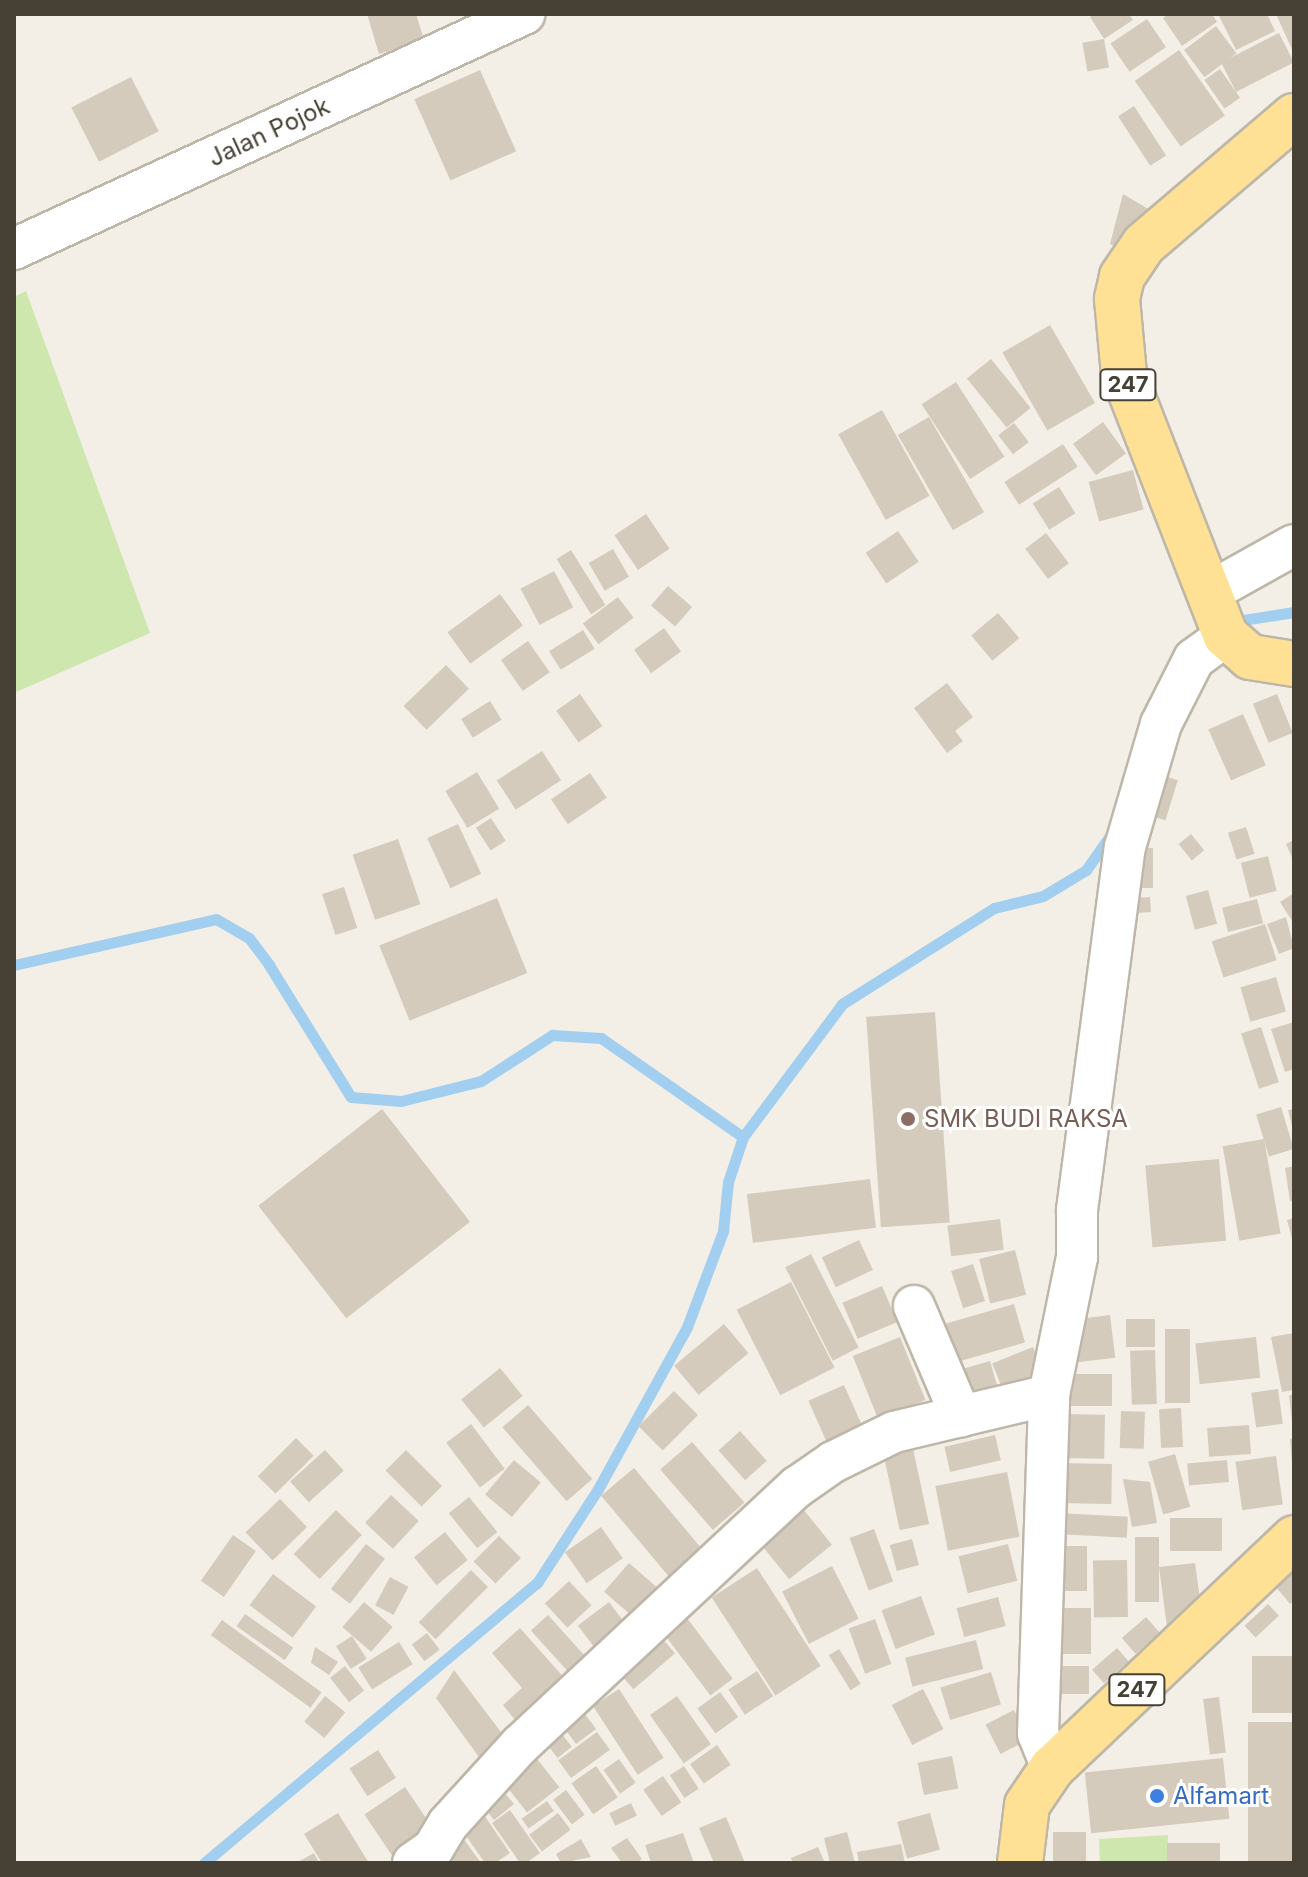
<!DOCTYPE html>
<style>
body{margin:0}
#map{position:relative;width:1308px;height:1877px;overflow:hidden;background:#f3efe6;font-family:Inter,sans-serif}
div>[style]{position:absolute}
.green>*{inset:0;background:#cde7af}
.stream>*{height:11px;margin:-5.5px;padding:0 5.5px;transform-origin:5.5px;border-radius:5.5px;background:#a2cff0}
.building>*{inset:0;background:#d5cbbc;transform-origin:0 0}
.roads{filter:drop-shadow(2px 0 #beb7a9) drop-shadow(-2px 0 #beb7a9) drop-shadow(0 2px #beb7a9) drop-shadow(0 -2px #beb7a9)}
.minor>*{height:40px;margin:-20px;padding:0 20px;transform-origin:20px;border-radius:20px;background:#fff}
.major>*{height:44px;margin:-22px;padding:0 22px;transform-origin:22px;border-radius:22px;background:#fee194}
.dots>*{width:22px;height:22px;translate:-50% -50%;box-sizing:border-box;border:4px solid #fff;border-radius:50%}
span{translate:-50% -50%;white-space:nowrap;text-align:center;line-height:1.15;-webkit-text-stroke:6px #fff;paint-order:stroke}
.shield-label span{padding:2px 6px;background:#fff;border:2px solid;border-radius:6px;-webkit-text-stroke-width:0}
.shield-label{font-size:22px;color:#464035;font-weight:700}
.street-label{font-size:24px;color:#464035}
.education-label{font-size:24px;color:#785e54}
.left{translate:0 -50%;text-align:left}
.shop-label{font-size:24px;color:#366cbe}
.frame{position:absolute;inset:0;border:16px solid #464035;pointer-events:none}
</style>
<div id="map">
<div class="green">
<i style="clip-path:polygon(26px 291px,150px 633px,14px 693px,14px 297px)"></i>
<i style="clip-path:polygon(1168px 1835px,1167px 1863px,1100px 1863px,1099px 1839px)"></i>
</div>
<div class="stream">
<i style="left:1230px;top:622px;width:65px;rotate:-8.9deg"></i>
<i style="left:14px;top:965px;width:207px;rotate:-12.8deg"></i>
<i style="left:216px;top:919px;width:38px;rotate:30deg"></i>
<i style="left:249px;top:938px;width:34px;rotate:53deg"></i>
<i style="left:269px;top:965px;width:155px;rotate:58.2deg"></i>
<i style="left:351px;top:1097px;width:50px;rotate:4.6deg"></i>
<i style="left:401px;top:1101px;width:82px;rotate:-14deg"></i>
<i style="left:481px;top:1081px;width:85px;rotate:-32.9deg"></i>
<i style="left:552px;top:1035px;width:49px;rotate:3.5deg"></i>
<i style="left:601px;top:1038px;width:173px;rotate:34.9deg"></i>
<i style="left:204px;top:1863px;width:435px;rotate:-40.1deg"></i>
<i style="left:537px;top:1583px;width:112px;rotate:-57deg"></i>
<i style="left:598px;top:1489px;width:185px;rotate:-61.2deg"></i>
<i style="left:687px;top:1327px;width:103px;rotate:-69.4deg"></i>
<i style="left:723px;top:1231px;width:49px;rotate:-84.2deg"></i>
<i style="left:728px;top:1182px;width:47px;rotate:-71.6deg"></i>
<i style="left:743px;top:1137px;width:166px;rotate:-53.3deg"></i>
<i style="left:842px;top:1004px;width:180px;rotate:-32.3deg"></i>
<i style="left:994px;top:908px;width:50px;rotate:-13.8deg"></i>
<i style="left:1043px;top:896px;width:50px;rotate:-31.2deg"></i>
<i style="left:1086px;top:870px;width:42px;rotate:-54.8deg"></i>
</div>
<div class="building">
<i style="clip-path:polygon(367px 14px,416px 14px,424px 40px,379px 54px)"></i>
<i style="clip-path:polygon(1094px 14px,1129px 14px,1133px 20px,1104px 39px,1090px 17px)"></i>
<i style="clip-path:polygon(1169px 14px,1212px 14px,1217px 22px,1182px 46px,1163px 18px)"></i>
<i style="clip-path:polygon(1218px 14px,1267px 14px,1275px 31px,1236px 50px)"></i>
<i style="clip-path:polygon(1276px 14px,1294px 14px,1294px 54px,1281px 25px)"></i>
<i style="left:1147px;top:19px;width:34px;height:44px;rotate:56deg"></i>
<i style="left:1216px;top:26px;width:34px;height:40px;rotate:53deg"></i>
<i style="left:1279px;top:33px;width:33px;height:65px;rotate:63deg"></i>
<i style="left:1104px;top:39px;width:29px;height:22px;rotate:80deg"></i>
<i style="left:1179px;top:50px;width:80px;height:54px;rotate:55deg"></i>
<i style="left:1220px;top:69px;width:35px;height:19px;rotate:55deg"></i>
<i style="left:480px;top:70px;width:89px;height:72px;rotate:66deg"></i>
<i style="left:131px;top:77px;width:61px;height:67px;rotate:63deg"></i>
<i style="left:1134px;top:106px;width:59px;height:19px;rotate:57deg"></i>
<i style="clip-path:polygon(1123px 194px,1150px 210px,1126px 253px,1110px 244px)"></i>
<i style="left:1050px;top:325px;width:90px;height:55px;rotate:60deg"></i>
<i style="left:991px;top:359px;width:63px;height:31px;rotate:51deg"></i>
<i style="left:956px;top:382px;width:89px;height:41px;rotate:57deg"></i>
<i style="left:882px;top:410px;width:98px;height:50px;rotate:61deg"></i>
<i style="left:929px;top:417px;width:110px;height:36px;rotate:60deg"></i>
<i style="left:1103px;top:422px;width:39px;height:37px;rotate:54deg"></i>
<i style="left:1014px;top:423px;width:24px;height:20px;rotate:52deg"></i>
<i style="left:1063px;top:444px;width:27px;height:70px;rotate:57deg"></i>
<i style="left:1133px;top:470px;width:41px;height:46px;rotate:75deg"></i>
<i style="left:1059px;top:487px;width:31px;height:31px;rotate:58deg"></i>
<i style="left:646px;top:514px;width:42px;height:38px;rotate:56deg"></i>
<i style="left:898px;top:531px;width:37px;height:39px;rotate:56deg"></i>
<i style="left:1046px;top:533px;width:38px;height:26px;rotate:53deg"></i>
<i style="left:613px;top:549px;width:32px;height:28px;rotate:60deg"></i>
<i style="left:571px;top:550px;width:65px;height:17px;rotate:58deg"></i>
<i style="left:554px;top:571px;width:41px;height:38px;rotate:62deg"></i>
<i style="left:668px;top:586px;width:32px;height:26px;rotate:41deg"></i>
<i style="left:500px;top:594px;width:39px;height:65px;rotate:54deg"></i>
<i style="left:618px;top:597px;width:26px;height:44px;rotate:53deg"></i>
<i style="left:998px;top:613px;width:33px;height:35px;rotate:50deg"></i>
<i style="left:664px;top:628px;width:29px;height:37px;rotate:54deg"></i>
<i style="left:583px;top:630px;width:22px;height:40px;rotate:58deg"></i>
<i style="left:528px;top:641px;width:38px;height:33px;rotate:55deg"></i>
<i style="left:446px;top:665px;width:33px;height:59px;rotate:46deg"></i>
<i style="clip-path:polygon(947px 683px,973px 717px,955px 731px,963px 741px,947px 753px,914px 708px)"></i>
<i style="left:580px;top:694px;width:39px;height:29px;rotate:55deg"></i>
<i style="left:1277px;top:694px;width:42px;height:26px;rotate:68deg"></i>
<i style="left:490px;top:701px;width:22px;height:34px;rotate:58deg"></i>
<i style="left:1243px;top:714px;width:56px;height:38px;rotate:66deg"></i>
<i style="left:542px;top:751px;width:35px;height:54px;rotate:57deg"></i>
<i style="left:477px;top:772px;width:43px;height:37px;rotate:59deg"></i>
<i style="left:1151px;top:772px;width:28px;height:42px;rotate:17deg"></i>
<i style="left:590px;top:773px;width:30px;height:47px;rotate:56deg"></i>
<i style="left:491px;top:818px;width:27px;height:18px;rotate:57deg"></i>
<i style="left:458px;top:824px;width:55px;height:34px;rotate:65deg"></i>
<i style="left:1246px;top:827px;width:28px;height:19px;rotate:72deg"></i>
<i style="left:1191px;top:834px;width:21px;height:16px;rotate:51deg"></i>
<i style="left:398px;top:839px;width:69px;height:48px;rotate:71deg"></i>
<i style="clip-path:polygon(1294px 840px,1294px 862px,1286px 844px)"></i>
<i style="left:1131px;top:848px;width:22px;height:40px"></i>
<i style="left:1268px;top:856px;width:36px;height:28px;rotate:76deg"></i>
<i style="left:344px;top:887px;width:43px;height:23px;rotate:72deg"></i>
<i style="left:1208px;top:890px;width:35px;height:23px;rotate:75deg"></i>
<i style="clip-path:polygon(1294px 893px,1294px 924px,1280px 902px)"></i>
<i style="left:1150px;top:897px;width:15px;height:21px;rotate:86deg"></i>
<i style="left:497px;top:898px;width:81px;height:127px;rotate:68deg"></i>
<i style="left:1257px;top:899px;width:25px;height:36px;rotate:76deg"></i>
<i style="clip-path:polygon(1286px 917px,1294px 948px,1279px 954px,1267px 924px)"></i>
<i style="left:1265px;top:924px;width:38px;height:56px;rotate:72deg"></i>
<i style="left:1276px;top:977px;width:36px;height:37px;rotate:74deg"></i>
<i style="left:935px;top:1012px;width:211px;height:69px;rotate:86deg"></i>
<i style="clip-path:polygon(1294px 1022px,1294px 1069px,1285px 1072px,1271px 1029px)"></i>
<i style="left:1261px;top:1027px;width:58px;height:21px;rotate:72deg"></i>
<i style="left:1281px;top:1107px;width:44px;height:26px;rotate:73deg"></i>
<i style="left:382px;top:1109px;width:143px;height:157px;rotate:52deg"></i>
<i style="clip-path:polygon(1294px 1109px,1294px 1130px,1293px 1130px,1288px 1110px)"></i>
<i style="left:1264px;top:1139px;width:96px;height:42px;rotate:80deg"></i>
<i style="left:1219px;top:1159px;width:82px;height:74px;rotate:85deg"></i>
<i style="clip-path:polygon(1294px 1166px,1294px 1200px,1290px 1201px,1285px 1168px)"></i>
<i style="left:870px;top:1179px;width:49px;height:124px;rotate:83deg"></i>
<i style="clip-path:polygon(1294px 1218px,1294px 1242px,1293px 1242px,1287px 1220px)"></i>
<i style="left:1000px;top:1219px;width:31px;height:53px;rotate:83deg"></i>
<i style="left:859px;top:1240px;width:33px;height:41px;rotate:65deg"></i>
<i style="left:1015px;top:1250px;width:46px;height:37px;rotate:76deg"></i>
<i style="left:811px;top:1254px;width:105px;height:29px;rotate:63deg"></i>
<i style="left:973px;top:1264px;width:39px;height:23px;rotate:72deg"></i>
<i style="left:791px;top:1282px;width:96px;height:61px;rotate:63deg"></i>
<i style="left:882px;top:1286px;width:39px;height:43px;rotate:67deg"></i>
<i style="left:1014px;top:1304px;width:40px;height:77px;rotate:74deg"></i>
<i style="left:1110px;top:1315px;width:43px;height:38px;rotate:83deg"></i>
<i style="left:1155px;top:1319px;width:28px;height:29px;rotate:90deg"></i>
<i style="left:724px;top:1324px;width:38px;height:65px;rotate:50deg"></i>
<i style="left:1165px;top:1329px;width:25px;height:74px"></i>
<i style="clip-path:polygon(1294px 1333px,1294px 1390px,1282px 1392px,1271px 1337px)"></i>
<i style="left:900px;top:1337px;width:68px;height:51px;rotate:68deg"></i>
<i style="left:1256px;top:1337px;width:41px;height:61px;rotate:84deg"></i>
<i style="left:1033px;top:1347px;width:35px;height:44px;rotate:68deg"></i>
<i style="left:1155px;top:1350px;width:54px;height:25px;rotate:88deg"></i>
<i style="left:990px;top:1361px;width:37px;height:39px;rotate:74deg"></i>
<i style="left:500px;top:1368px;width:36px;height:50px;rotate:51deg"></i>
<i style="left:1069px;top:1374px;width:43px;height:32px"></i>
<i style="left:844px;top:1385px;width:45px;height:39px;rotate:66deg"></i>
<i style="left:1278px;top:1389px;width:35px;height:27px;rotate:82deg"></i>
<i style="left:674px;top:1391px;width:34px;height:50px;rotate:45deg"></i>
<i style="clip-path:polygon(1289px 1395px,1294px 1395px,1294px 1422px,1292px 1422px)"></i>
<i style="left:528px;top:1405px;width:98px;height:34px;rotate:49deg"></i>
<i style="left:1181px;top:1408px;width:39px;height:22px;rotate:87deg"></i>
<i style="left:1121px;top:1411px;width:24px;height:37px;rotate:2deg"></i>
<i style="left:1059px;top:1414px;width:46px;height:44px;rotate:1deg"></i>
<i style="left:471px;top:1424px;width:56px;height:31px;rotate:53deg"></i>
<i style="left:1249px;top:1425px;width:29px;height:42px;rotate:86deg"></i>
<i style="left:740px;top:1431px;width:40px;height:29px;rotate:48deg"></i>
<i style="left:995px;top:1435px;width:26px;height:52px;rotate:77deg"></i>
<i style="left:296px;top:1438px;width:25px;height:54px;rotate:45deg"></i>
<i style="clip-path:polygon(1294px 1438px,1294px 1463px,1292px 1463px,1290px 1439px)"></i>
<i style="left:911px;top:1439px;width:87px;height:30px;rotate:78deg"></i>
<i style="left:692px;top:1442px;width:80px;height:42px;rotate:49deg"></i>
<i style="left:325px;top:1450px;width:28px;height:47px;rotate:48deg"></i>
<i style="left:406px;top:1450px;width:51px;height:29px;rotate:45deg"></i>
<i style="left:1175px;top:1454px;width:55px;height:28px;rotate:74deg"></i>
<i style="left:1276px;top:1456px;width:49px;height:41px;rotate:82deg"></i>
<i style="left:514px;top:1460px;width:35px;height:45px;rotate:40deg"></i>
<i style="left:1227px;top:1460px;width:22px;height:40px;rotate:85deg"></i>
<i style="left:1058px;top:1463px;width:54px;height:40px;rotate:1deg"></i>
<i style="left:634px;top:1468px;width:109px;height:43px;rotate:50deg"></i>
<i style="left:1007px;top:1472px;width:66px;height:73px;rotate:79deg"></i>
<i style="clip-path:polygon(1123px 1479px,1150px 1482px,1157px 1523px,1132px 1527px)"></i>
<i style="left:391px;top:1495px;width:38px;height:38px;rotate:43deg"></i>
<i style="left:469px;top:1497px;width:45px;height:26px;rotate:51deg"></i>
<i style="left:280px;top:1499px;width:39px;height:48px;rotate:46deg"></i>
<i style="left:803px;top:1509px;width:46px;height:55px;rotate:51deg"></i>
<i style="left:336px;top:1510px;width:36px;height:61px;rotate:44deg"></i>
<i style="left:1058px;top:1513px;width:70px;height:21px;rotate:3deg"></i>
<i style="left:1170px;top:1518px;width:52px;height:33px"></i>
<i style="left:601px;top:1527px;width:38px;height:44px;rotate:55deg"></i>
<i style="left:874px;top:1529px;width:56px;height:26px;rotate:70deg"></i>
<i style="left:445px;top:1532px;width:36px;height:40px;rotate:51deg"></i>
<i style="left:233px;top:1535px;width:28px;height:56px;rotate:35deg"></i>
<i style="left:499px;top:1536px;width:31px;height:36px;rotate:45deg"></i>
<i style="left:1135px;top:1537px;width:24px;height:65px"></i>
<i style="left:912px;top:1539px;width:27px;height:23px;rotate:75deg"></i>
<i style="left:366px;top:1544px;width:24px;height:57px;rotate:38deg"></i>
<i style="left:1008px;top:1544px;width:38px;height:51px;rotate:76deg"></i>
<i style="left:1054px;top:1546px;width:33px;height:45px"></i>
<i style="left:1127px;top:1560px;width:57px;height:34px;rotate:89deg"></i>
<i style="left:629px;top:1563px;width:43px;height:38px;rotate:41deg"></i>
<i style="clip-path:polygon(1195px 1563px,1201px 1606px,1167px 1627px,1159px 1567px)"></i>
<i style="left:832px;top:1566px;width:59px;height:56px;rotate:63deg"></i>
<i style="left:757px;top:1568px;width:117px;height:54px;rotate:57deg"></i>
<i style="left:471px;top:1570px;width:24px;height:74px;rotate:45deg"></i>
<i style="clip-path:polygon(1294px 1570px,1294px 1600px,1290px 1604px,1275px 1586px)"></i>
<i style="left:273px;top:1574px;width:54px;height:39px;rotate:37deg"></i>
<i style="left:390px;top:1577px;width:21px;height:32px;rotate:28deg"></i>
<i style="left:569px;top:1581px;width:33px;height:33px;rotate:47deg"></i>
<i style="left:921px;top:1596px;width:41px;height:42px;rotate:70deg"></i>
<i style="left:998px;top:1597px;width:30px;height:43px;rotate:75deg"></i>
<i style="left:364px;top:1602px;width:38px;height:33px;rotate:41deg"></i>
<i style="left:609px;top:1602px;width:34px;height:39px;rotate:53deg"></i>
<i style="left:1268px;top:1604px;width:16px;height:32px;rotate:47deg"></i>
<i style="left:1046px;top:1608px;width:45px;height:46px"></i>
<i style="left:245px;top:1614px;width:59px;height:15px;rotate:35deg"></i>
<i style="left:548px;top:1615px;width:62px;height:23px;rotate:48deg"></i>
<i style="left:1146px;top:1617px;width:21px;height:32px;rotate:49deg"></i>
<i style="left:687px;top:1618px;width:76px;height:28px;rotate:53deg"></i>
<i style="left:875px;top:1619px;width:48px;height:28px;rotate:70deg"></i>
<i style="left:222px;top:1620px;width:123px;height:19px;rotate:36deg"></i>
<i style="clip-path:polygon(520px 1628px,566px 1680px,524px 1731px,503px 1705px,522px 1688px,492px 1653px)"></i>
<i style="left:654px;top:1629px;width:32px;height:55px;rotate:49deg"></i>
<i style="left:427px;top:1633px;width:21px;height:19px;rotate:53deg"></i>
<i style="left:352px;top:1636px;width:27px;height:19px;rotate:57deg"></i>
<i style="left:976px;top:1640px;width:30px;height:73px;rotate:76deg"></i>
<i style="left:399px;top:1642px;width:26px;height:48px;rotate:58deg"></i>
<i style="clip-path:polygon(315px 1647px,338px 1662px,329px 1675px,311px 1663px)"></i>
<i style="left:1117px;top:1648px;width:18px;height:33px;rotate:49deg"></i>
<i style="left:839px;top:1649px;width:41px;height:12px;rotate:58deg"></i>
<i style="left:1294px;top:1656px;width:57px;height:42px;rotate:90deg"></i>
<i style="left:345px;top:1666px;width:31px;height:19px;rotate:52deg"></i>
<i style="left:1054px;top:1666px;width:35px;height:28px"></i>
<i style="clip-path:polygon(454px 1670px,513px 1748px,487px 1768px,436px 1698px)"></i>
<i style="left:757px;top:1671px;width:30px;height:34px;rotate:57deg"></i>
<i style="left:991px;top:1672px;width:34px;height:53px;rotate:73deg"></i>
<i style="left:619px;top:1689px;width:82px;height:31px;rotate:57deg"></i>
<i style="left:923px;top:1689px;width:45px;height:35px;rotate:63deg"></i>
<i style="left:720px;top:1692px;width:31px;height:28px;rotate:54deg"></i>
<i style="left:325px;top:1696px;width:26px;height:33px;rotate:39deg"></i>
<i style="left:677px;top:1696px;width:59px;height:33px;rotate:55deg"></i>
<i style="left:1219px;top:1697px;width:56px;height:16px;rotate:83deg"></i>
<i style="left:578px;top:1705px;width:30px;height:25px;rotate:53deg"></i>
<i style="left:1014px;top:1710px;width:33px;height:32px;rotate:63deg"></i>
<i style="left:1294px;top:1722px;width:141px;height:46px;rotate:90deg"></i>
<i style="left:554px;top:1724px;width:29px;height:18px;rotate:52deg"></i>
<i style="left:597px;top:1732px;width:22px;height:48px;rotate:54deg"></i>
<i style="left:717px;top:1745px;width:24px;height:33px;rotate:55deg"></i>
<i style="left:378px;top:1750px;width:33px;height:34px;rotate:57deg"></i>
<i style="left:531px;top:1751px;width:46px;height:41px;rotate:52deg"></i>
<i style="left:952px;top:1756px;width:33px;height:35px;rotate:79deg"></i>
<i style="left:1223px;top:1758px;width:61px;height:139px;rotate:84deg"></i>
<i style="left:619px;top:1759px;width:29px;height:19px;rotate:55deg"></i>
<i style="left:596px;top:1766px;width:38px;height:30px;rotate:55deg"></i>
<i style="left:684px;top:1766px;width:27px;height:17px;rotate:57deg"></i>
<i style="left:663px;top:1776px;width:32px;height:24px;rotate:55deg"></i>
<i style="clip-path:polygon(495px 1781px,514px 1804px,494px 1820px,480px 1803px)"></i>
<i style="left:405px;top:1787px;width:57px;height:49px;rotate:56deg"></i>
<i style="left:566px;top:1790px;width:31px;height:16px;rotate:53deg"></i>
<i style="left:547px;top:1801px;width:12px;height:31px;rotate:55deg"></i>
<i style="left:631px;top:1803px;width:14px;height:24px;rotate:65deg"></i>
<i style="clip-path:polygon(510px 1810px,540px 1853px,526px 1863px,520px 1863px,492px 1823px)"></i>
<i style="clip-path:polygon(338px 1813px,369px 1863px,322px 1863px,304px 1834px)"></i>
<i style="left:558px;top:1813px;width:21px;height:36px;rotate:53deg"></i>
<i style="left:930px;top:1813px;width:38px;height:34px;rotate:75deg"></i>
<i style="clip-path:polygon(484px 1815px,510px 1853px,495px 1863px,485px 1863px,462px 1830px)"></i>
<i style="clip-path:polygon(726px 1817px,745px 1863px,714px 1863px,699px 1828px)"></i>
<i style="clip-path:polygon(458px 1831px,481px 1863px,455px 1863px,441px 1843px)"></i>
<i style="clip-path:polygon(847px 1832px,855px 1863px,830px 1863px,824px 1838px)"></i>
<i style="left:1053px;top:1832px;width:33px;height:31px"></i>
<i style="clip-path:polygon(683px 1833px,694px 1863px,651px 1863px,645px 1845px)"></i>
<i style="clip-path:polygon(627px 1838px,642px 1859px,637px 1863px,622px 1863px,611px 1848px)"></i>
<i style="clip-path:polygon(581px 1839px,591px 1857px,561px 1863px,556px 1854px)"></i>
<i style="left:1220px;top:1843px;width:20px;height:53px;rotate:90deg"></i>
<i style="clip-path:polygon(901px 1844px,905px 1863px,859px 1863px,857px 1852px)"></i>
<i style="clip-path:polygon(818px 1847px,825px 1863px,793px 1863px,791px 1858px)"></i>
<i style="clip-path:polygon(314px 1853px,319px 1863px,296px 1863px)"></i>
</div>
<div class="roads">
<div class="minor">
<i style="left:14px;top:249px;width:562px;rotate:-24.74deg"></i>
<i style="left:1208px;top:593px;width:98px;rotate:-29.2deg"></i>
<i style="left:914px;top:1306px;width:120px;rotate:66.9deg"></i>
<i style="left:1052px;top:1768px;width:37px;rotate:-112deg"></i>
<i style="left:1038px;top:1734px;width:339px;rotate:-88.1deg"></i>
<i style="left:1049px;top:1395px;width:141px;rotate:-78.5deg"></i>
<i style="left:1077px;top:1257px;width:47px;rotate:-90deg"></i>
<i style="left:1077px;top:1210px;width:366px;rotate:-82.5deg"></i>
<i style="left:1125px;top:847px;width:128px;rotate:-73.7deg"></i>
<i style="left:1161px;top:724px;width:73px;rotate:-63.1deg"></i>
<i style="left:1194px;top:659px;width:39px;rotate:-36deg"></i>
<i style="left:413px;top:1863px;width:24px;rotate:-35deg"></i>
<i style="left:433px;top:1849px;width:29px;rotate:-59deg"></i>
<i style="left:448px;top:1824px;width:107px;rotate:-47.7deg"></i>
<i style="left:520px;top:1745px;width:379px;rotate:-43deg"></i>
<i style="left:797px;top:1487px;width:44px;rotate:-34.8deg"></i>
<i style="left:833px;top:1462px;width:68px;rotate:-26.2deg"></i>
<i style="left:894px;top:1432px;width:159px;rotate:-13.4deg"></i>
</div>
<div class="major">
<i style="left:1294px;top:116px;width:197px;rotate:139.5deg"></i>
<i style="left:1144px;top:244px;width:40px;rotate:124deg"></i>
<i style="left:1122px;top:277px;width:23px;rotate:103deg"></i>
<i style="left:1117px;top:299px;width:76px;rotate:84.7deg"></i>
<i style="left:1124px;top:375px;width:280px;rotate:68.7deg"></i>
<i style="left:1226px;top:636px;width:32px;rotate:41deg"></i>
<i style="left:1250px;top:657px;width:45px;rotate:9deg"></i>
<i style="left:1020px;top:1863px;width:58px;rotate:-83.1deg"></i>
<i style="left:1027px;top:1805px;width:45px;rotate:-56deg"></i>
<i style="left:1052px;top:1768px;width:334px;rotate:-43.5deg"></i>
</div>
</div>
<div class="dots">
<i style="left:908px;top:1119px;background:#8d6e63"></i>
<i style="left:1157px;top:1796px;background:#3f7fe0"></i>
</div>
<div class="shield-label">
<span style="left:1128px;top:385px">247</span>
<span style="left:1137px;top:1690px">247</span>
</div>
<div class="street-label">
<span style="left:269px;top:132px;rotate:-25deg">Jalan Pojok</span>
</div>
<div class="education-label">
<span class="left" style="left:924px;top:1119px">SMK BUDI RAKSA</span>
</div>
<div class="shop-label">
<span class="left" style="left:1173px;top:1796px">Alfamart</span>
</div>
<div class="frame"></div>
</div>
